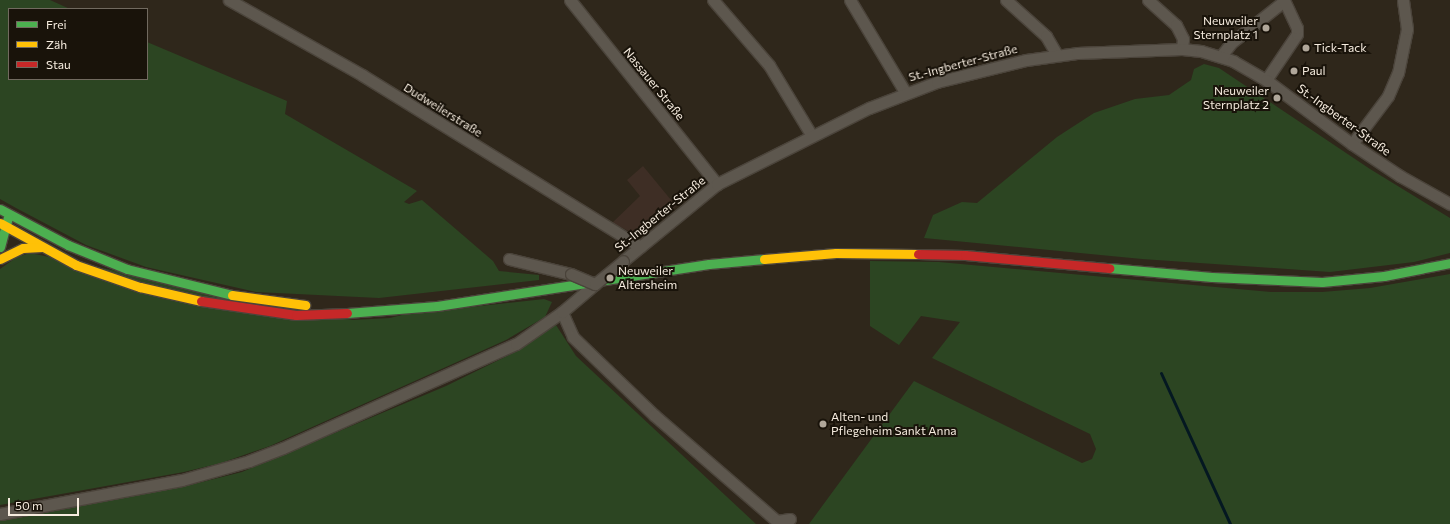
<!DOCTYPE html>
<meta charset="utf-8">
<style>
body{margin:0}
#map{position:relative;width:1450px;height:524px;overflow:hidden;background:#2f271b;font-family:Commissioner,sans-serif}
div>[style]{position:absolute}
.commercial>*{inset:0;background:#3e2e25}
.green>*{inset:0;background:#2c4522}
.stream>*{height:3px;margin:-1.5px;padding:0 1.5px;transform-origin:1.5px;border-radius:1.5px;background:#041821}
.roads{filter:drop-shadow(1px 0 #4b443b) drop-shadow(-1px 0 #4b443b) drop-shadow(0 1px #4b443b) drop-shadow(0 -1px #4b443b)}
.street>*{height:11px;margin:-5.5px;padding:0 5.5px;transform-origin:5.5px;border-radius:5.5px;background:#5d574e}
.fast>*{height:9px;margin:-4.5px;padding:0 4.5px;transform-origin:4.5px;border-radius:4.5px;background:#4caf50}
.slow>*{height:9px;margin:-4.5px;padding:0 4.5px;transform-origin:4.5px;border-radius:4.5px;background:#ffc107}
.jam>*{height:9px;margin:-4.5px;padding:0 4.5px;transform-origin:4.5px;border-radius:4.5px;background:#c62828}
.bridges{filter:drop-shadow(1px 0 #4b443b) drop-shadow(-1px 0 #4b443b) drop-shadow(0 1px #4b443b) drop-shadow(0 -1px #4b443b)}
.street-bridge>*{height:11px;margin:-5.5px;padding:0 5.5px;transform-origin:5.5px;border-radius:5.5px;background:#5d574e}
.dots>*{width:11px;height:11px;translate:-50% -50%;box-sizing:border-box;border:2px solid #19130a;border-radius:50%}
span{translate:-50% -50%;white-space:nowrap;text-align:center;line-height:1.15;-webkit-text-stroke:4px #19130a;paint-order:stroke}
.poi-label{font-size:12px;color:#f6ecdf}
.right{translate:-100% -50%;text-align:right}
.left{translate:0 -50%;text-align:left}
.street-label{font-size:12px;color:#f6ecdf}
.legend{position:absolute;left:8px;top:8px;width:140px;height:72px;box-sizing:border-box;background:#19130a;border:1px solid #716a5f;margin:0;padding:5px 7px;list-style:none;font-size:12px;color:#f6ecdf}
.legend li{display:flex;align-items:center;gap:8px;height:20px}
.legend b{width:20px;border:1px solid #716a5f}
.scale{position:absolute;left:8px;top:498px;width:71px;height:18px;box-sizing:border-box;border:2px solid #f6ecdf;border-top:0;padding-left:5px;font-size:12px;line-height:14px;white-space:nowrap;color:#f6ecdf;-webkit-text-stroke:3px #19130a;paint-order:stroke}
</style>
<div id="map">
<div class="commercial">
<i style="clip-path:polygon(643px 166px,676px 206px,651px 227px,637px 235px,612px 223px,640px 196px,627px 180px)"></i>
</div>
<div class="green">
<i style="clip-path:polygon(0 0,50px 0,70px 9px,9px 9px,9px 79px,147px 79px,147px 42px,287px 101px,285px 114px,417px 191px,404px 202px,409px 204px,422px 200px,493px 261px,499px 271px,539px 275px,539px 280px,379px 298px,256px 292px,146px 267px,86px 245px,16px 208px,0 199px)"></i>
<i style="clip-path:polygon(1204px 64px,1219px 68px,1370px 169px,1450px 218px,1450px 253px,1414px 262px,1330px 272px,1142px 259px,924px 238px,933px 215px,962px 202px,977px 203px,1057px 137px,1094px 113px,1135px 99px,1169px 95px,1191px 80px,1194px 69px)"></i>
<i style="clip-path:polygon(30px 253px,353px 320px,390px 318px,406px 314px,544px 299px,552px 302px,545px 317px,506px 340px,270px 446px,221px 463px,184px 472px,0 505px,0 269px,17px 257px)"></i>
<i style="clip-path:polygon(870px 261px,939px 262px,1271px 292px,1322px 292px,1370px 288px,1450px 274px,1450px 524px,809px 524px,914px 381px,1082px 463px,1092px 459px,1096px 449px,1090px 434px,932px 358px,960px 322px,921px 316px,899px 345px,870px 326px)"></i>
<i style="clip-path:polygon(556px 325px,576px 356px,756px 524px,0 524px,0 521px,186px 486px,242px 472px,446px 386px,515px 352px)"></i>
</div>
<div class="stream">
<i style="left:1161px;top:373px;width:166px;rotate:65.4deg"></i>
</div>
<div class="roads">
<div class="street">
<i style="left:229px;top:0;width:153px;rotate:29.4deg"></i>
<i style="left:362px;top:75px;width:327px;rotate:31.7deg"></i>
<i style="left:570px;top:0;width:236px;rotate:51.4deg"></i>
<i style="left:713px;top:0;width:86px;rotate:49.3deg"></i>
<i style="left:769px;top:65px;width:83px;rotate:58.8deg"></i>
<i style="left:850px;top:0;width:107px;rotate:59.1deg"></i>
<i style="left:1006px;top:0;width:54px;rotate:42deg"></i>
<i style="left:1046px;top:36px;width:22px;rotate:60deg"></i>
<i style="left:1148px;top:0;width:38px;rotate:42deg"></i>
<i style="left:1176px;top:25px;width:16px;rotate:63deg"></i>
<i style="left:1183px;top:39px;width:10px;rotate:96deg"></i>
<i style="left:1221px;top:56px;width:16px;rotate:-52deg"></i>
<i style="left:1231px;top:43px;width:68px;rotate:-38.4deg"></i>
<i style="left:1266px;top:80px;width:55px;rotate:-56deg"></i>
<i style="left:1297px;top:34px;width:6px;rotate:-90deg"></i>
<i style="left:1297px;top:28px;width:31px;rotate:-115deg"></i>
<i style="left:1352px;top:144px;width:60px;rotate:-53.1deg"></i>
<i style="left:1388px;top:96px;width:25px;rotate:-67deg"></i>
<i style="left:1398px;top:73px;width:45px;rotate:-78.4deg"></i>
<i style="left:1407px;top:29px;width:29px;rotate:-98deg"></i>
<i style="left:509px;top:259px;width:64px;rotate:13.6deg"></i>
<i style="left:623px;top:261px;width:122px;rotate:-39.3deg"></i>
<i style="left:717px;top:184px;width:170px;rotate:-26.6deg"></i>
<i style="left:869px;top:108px;width:73px;rotate:-20.9deg"></i>
<i style="left:937px;top:82px;width:92px;rotate:-13.9deg"></i>
<i style="left:1026px;top:60px;width:51px;rotate:-7.8deg"></i>
<i style="left:1077px;top:53px;width:105px;rotate:-2.2deg"></i>
<i style="left:1182px;top:49px;width:19px;rotate:6deg"></i>
<i style="left:1201px;top:51px;width:34px;rotate:17deg"></i>
<i style="left:1233px;top:61px;width:38px;rotate:30deg"></i>
<i style="left:1266px;top:80px;width:107px;rotate:36.7deg"></i>
<i style="left:1352px;top:144px;width:58px;rotate:33.7deg"></i>
<i style="left:1400px;top:176px;width:57px;rotate:29.2deg"></i>
<i style="left:562px;top:312px;width:27px;rotate:66deg"></i>
<i style="left:573px;top:337px;width:112px;rotate:43.9deg"></i>
<i style="left:654px;top:415px;width:162px;rotate:40.8deg"></i>
<i style="left:777px;top:521px;width:13px;rotate:-9deg"></i>
<i style="left:0;top:514px;width:185px;rotate:-10.6deg"></i>
<i style="left:182px;top:480px;width:70px;rotate:-15.8deg"></i>
<i style="left:249px;top:461px;width:36px;rotate:-21deg"></i>
<i style="left:283px;top:448px;width:255px;rotate:-24.1deg"></i>
<i style="left:516px;top:344px;width:56px;rotate:-34.8deg"></i>
<i style="left:562px;top:312px;width:43px;rotate:-40.3deg"></i>
</div>
<div class="fast">
<i style="left:0;top:209px;width:77px;rotate:27.9deg"></i>
<i style="left:68px;top:245px;width:64px;rotate:22.1deg"></i>
<i style="left:127px;top:269px;width:108px;rotate:13.9deg"></i>
<i style="left:0;top:247px;width:30px;rotate:-75deg"></i>
<i style="left:1109px;top:268px;width:103px;rotate:5deg"></i>
<i style="left:1212px;top:277px;width:110px;rotate:2.6deg"></i>
<i style="left:1322px;top:282px;width:62px;rotate:-5.5deg"></i>
<i style="left:1384px;top:276px;width:67px;rotate:-11.1deg"></i>
<i style="left:347px;top:313px;width:90px;rotate:-4.4deg"></i>
<i style="left:437px;top:306px;width:275px;rotate:-8.8deg"></i>
<i style="left:709px;top:264px;width:55px;rotate:-5.2deg"></i>
</div>
<div class="slow">
<i style="left:0;top:223px;width:87px;rotate:28.9deg"></i>
<i style="left:76px;top:265px;width:68px;rotate:19deg"></i>
<i style="left:140px;top:287px;width:63px;rotate:12.9deg"></i>
<i style="left:0;top:259px;width:25px;rotate:-26deg"></i>
<i style="left:23px;top:248px;width:19px;rotate:-3deg"></i>
<i style="left:764px;top:259px;width:72px;rotate:-4.8deg"></i>
<i style="left:836px;top:253px;width:82px;rotate:0.7deg"></i>
<i style="left:232px;top:295px;width:74px;rotate:7.8deg"></i>
</div>
<div class="jam">
<i style="left:918px;top:254px;width:47px;rotate:1.2deg"></i>
<i style="left:965px;top:255px;width:145px;rotate:5.2deg"></i>
<i style="left:201px;top:301px;width:96px;rotate:8.4deg"></i>
<i style="left:296px;top:315px;width:51px;rotate:-2.2deg"></i>
</div>
</div>
<div class="bridges">
<div class="street-bridge">
<i style="left:571px;top:274px;width:26px;rotate:23deg"></i>
<i style="left:595px;top:284px;width:36px;rotate:-39deg"></i>
</div>
</div>
<div class="dots">
<i style="left:1266px;top:28px;background:#b0a79a"></i>
<i style="left:1306px;top:48px;background:#b0a79a"></i>
<i style="left:1294px;top:71px;background:#b0a79a"></i>
<i style="left:1277px;top:98px;background:#b0a79a"></i>
<i style="left:610px;top:278px;background:#b0a79a"></i>
<i style="left:823px;top:424px;background:#b0a79a"></i>
</div>
<div class="poi-label">
<span class="right" style="left:1258px;top:28px">Neuweiler<br>Sternplatz 1</span>
<span class="left" style="left:1314px;top:48px">Tick-Tack</span>
<span class="left" style="left:1302px;top:71px">Paul</span>
<span class="right" style="left:1269px;top:98px">Neuweiler<br>Sternplatz 2</span>
<span class="left" style="left:618px;top:278px">Neuweiler<br>Altersheim</span>
<span class="left" style="left:831px;top:424px">Alten- und<br>Pflegeheim Sankt Anna</span>
</div>
<div class="street-label">
<span style="left:963px;top:63px;rotate:-15deg">St.-Ingberter-Straße</span>
<span style="left:654px;top:84px;rotate:51deg">Nassauer Straße</span>
<span style="left:443px;top:110px;rotate:32deg">Dudweilerstraße</span>
<span style="left:1344px;top:120px;rotate:36deg">St.-Ingberter-Straße</span>
<span style="left:660px;top:214px;rotate:-39deg">St.-Ingberter-Straße</span>
</div>
<ul class="legend">
<li><b style="height:5px;background:#4caf50"></b>Frei</li>
<li><b style="height:5px;background:#ffc107"></b>Zäh</li>
<li><b style="height:5px;background:#c62828"></b>Stau</li>
</ul>
<div class="scale">50 m</div>
</div>
